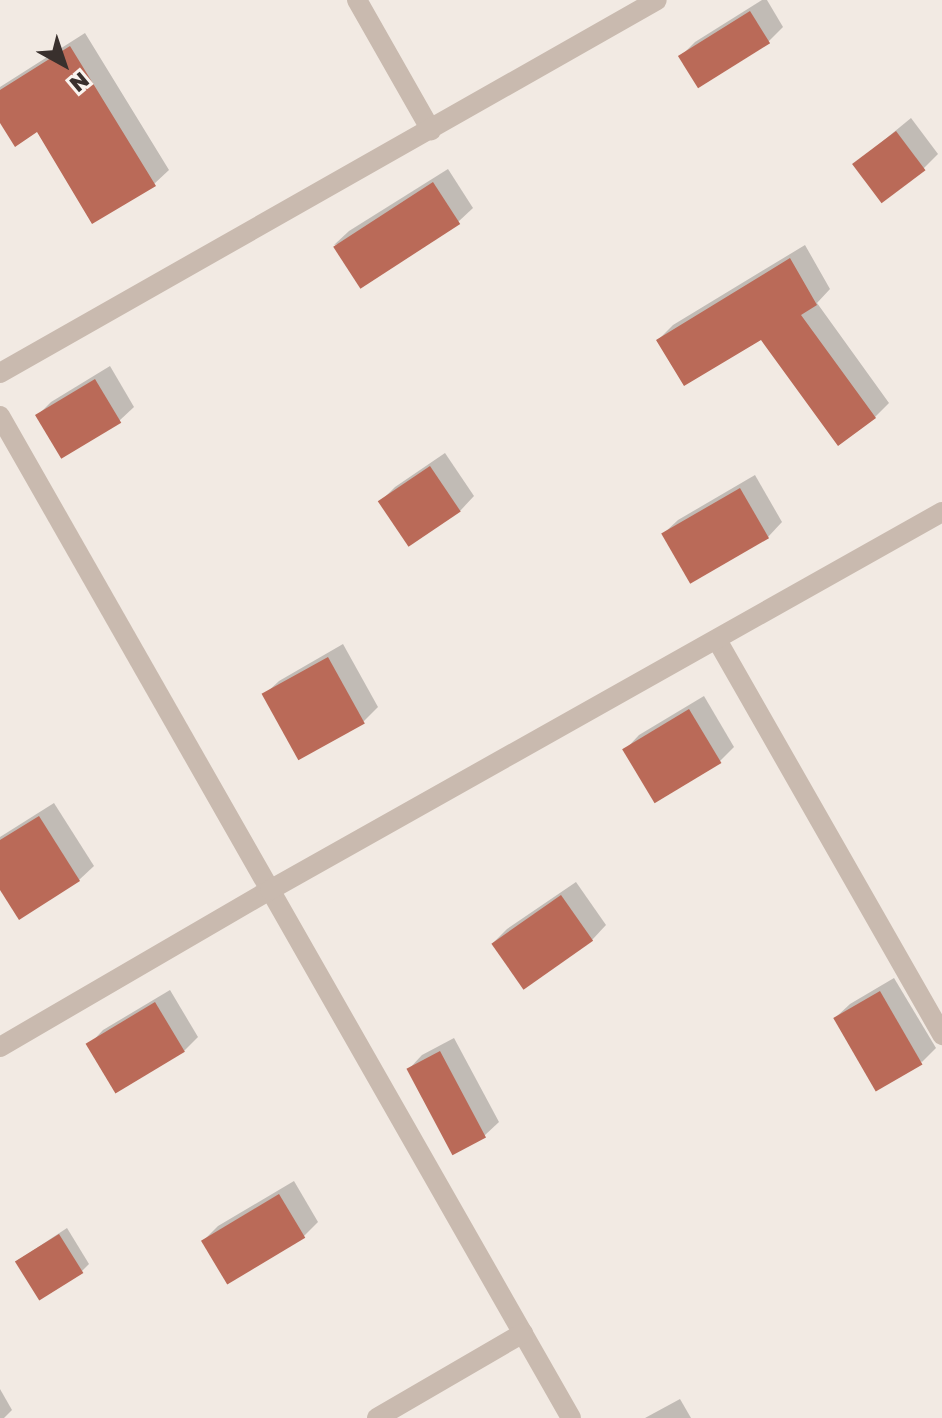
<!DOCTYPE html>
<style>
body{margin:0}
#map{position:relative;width:942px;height:1418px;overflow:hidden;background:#f2eae3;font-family:"Golos Text",sans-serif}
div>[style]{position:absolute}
.shadow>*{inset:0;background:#0003}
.building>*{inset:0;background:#ba6a58;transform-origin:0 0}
.minor>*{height:20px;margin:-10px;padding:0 10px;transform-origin:10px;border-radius:10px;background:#c9baaf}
span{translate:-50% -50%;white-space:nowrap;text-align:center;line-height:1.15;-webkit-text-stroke:6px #faf4ef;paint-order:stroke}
.north{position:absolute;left:24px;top:24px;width:80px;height:80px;-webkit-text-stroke:6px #faf4ef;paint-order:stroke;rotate:140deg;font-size:22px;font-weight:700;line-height:32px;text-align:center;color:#39302d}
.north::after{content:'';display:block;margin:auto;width:28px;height:36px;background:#39302d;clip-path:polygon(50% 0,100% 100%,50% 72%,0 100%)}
</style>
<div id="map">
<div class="shadow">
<i style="clip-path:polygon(762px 0,767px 0,783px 27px,769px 41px,698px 85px,681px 56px,695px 42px)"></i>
<i style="clip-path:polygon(85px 33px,169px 170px,154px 184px,38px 130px,0 119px,0 87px)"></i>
<i style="clip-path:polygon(911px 118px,938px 154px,923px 169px,855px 164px)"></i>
<i style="clip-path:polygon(448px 169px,473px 208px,458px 222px,334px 245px,349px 231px)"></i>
<i style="clip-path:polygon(805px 245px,830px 289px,817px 303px,889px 403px,875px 417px,761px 337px,658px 340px,673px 325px)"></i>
<i style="clip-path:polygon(110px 366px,134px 407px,119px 421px,37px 416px,51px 402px)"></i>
<i style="clip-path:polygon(445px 453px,474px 496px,460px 511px,380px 502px,395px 487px)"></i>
<i style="clip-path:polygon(755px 475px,782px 522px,768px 537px,663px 534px,678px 520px)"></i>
<i style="clip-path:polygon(343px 644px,378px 707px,364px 721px,300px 758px,264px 695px,279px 681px)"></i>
<i style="clip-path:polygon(704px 696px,734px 747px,720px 761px,625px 750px,639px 735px)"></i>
<i style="clip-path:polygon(54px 803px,94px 866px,79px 880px,0 886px,0 837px)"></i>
<i style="clip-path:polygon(576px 882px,606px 925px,592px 940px,493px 943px,507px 929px)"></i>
<i style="clip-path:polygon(894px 978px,936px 1048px,922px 1062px,835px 1018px,850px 1004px)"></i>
<i style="clip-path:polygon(170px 990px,198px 1037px,184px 1051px,89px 1045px,103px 1030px)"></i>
<i style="clip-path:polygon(454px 1038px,499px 1122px,484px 1136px,408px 1070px,422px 1055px)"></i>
<i style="clip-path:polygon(294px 1181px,318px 1222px,303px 1237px,204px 1240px,218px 1226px)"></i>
<i style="clip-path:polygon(67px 1228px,89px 1264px,82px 1271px,17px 1261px)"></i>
<i style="clip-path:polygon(0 1389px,12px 1410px,4px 1418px,0 1418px)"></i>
<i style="clip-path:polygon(680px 1399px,691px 1418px,645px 1418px)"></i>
</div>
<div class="building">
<i style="left:750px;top:11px;width:38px;height:85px;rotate:58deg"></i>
<i style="clip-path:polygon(70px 46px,156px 186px,92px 224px,37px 132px,15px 147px,0 123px,0 90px)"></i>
<i style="left:896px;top:131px;width:49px;height:55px;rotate:53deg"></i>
<i style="left:433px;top:182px;width:50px;height:119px;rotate:57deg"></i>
<i style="clip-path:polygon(790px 258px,817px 305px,801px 315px,876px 418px,838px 446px,761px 340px,684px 386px,656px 340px)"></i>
<i style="left:95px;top:379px;width:51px;height:70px;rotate:59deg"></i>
<i style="left:430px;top:466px;width:55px;height:63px;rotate:56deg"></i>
<i style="left:740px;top:488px;width:58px;height:91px;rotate:60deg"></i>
<i style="left:328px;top:657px;width:76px;height:76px;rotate:61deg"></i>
<i style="left:689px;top:709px;width:63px;height:78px;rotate:59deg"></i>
<i style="clip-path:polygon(39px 816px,80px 881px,19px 920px,0 890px,0 840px)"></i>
<i style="left:561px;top:895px;width:56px;height:85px;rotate:55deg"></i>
<i style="left:880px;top:991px;width:85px;height:54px;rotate:60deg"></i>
<i style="left:155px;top:1002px;width:58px;height:81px;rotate:59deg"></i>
<i style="left:440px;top:1051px;width:98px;height:38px;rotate:62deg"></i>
<i style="left:279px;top:1194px;width:51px;height:91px;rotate:59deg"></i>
<i style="left:59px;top:1234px;width:46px;height:52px;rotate:58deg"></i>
</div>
<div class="minor">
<i style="left:357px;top:0;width:150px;rotate:60.4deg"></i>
<i style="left:0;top:373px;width:755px;rotate:-29.58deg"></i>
<i style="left:0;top:416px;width:1153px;rotate:60.32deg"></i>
<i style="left:717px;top:640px;width:455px;rotate:60.3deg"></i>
<i style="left:0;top:1047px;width:312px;rotate:-30.2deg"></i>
<i style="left:270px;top:890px;width:771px;rotate:-29.36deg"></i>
<i style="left:377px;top:1418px;width:169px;rotate:-30.2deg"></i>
</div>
<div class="north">N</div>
</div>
